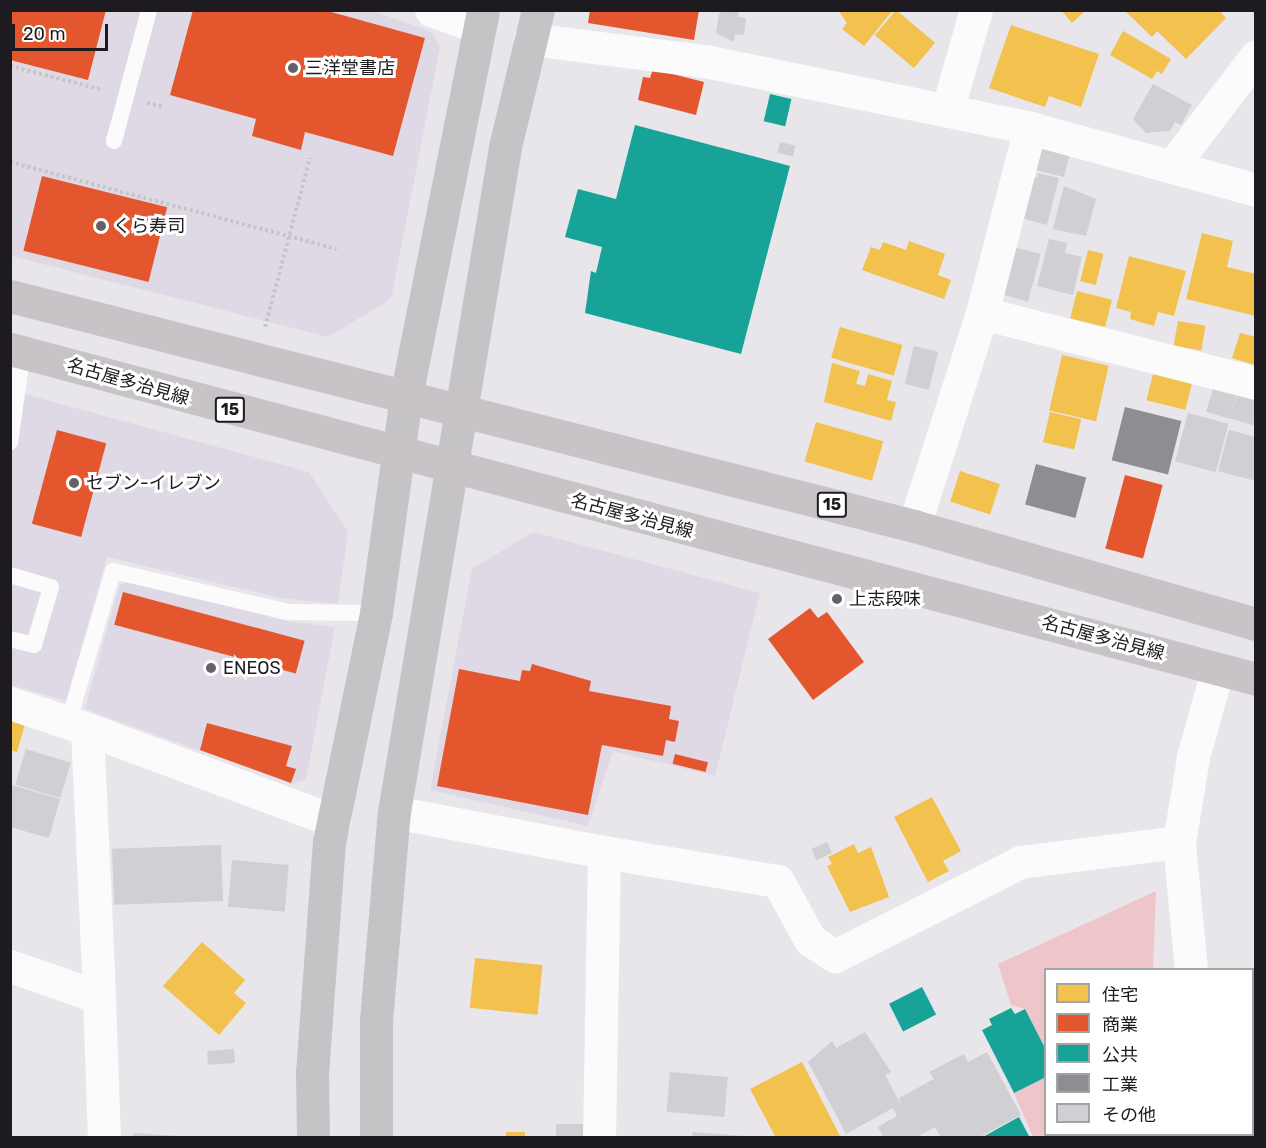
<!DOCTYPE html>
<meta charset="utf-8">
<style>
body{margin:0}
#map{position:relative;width:1266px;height:1148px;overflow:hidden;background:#e8e5eb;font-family:Rubik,"Noto Sans JP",sans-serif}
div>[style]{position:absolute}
.built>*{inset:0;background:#dfd9e5}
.green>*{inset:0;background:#eec6ca}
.homes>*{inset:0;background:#f2c14e;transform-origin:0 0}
.shops>*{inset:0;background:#e4572e;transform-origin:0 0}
.public>*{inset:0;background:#17a398;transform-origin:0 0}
.industry>*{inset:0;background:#8d8d92;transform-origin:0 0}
.building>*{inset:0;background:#d0cfd3;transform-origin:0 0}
.path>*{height:4px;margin-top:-2px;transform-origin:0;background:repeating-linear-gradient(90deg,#c6c5c7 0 3px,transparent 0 6px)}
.lane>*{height:16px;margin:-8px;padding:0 8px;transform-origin:8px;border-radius:8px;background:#fcfbfc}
.street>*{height:33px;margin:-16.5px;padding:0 16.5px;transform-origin:16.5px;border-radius:16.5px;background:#fcfbfc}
.secondary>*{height:33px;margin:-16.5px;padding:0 16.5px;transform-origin:16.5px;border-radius:16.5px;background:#c6c3c6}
.primary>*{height:33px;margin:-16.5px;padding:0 16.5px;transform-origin:16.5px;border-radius:16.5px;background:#c7c3c7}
.dots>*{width:16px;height:16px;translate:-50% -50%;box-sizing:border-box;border:3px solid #fff;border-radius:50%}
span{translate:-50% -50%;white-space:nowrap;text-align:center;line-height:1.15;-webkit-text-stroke:6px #fff;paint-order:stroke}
.shield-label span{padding:2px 4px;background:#fff;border:2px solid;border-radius:4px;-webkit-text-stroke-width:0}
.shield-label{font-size:16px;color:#1d1b1f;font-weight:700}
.poi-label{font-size:18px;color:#1d1b1f}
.left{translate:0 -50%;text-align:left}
.street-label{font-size:18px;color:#1d1b1f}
.frame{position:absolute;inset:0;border:12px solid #1d1b1f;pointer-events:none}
.legend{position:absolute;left:1044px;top:968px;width:210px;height:168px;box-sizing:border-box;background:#fff;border:2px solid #a5a4a5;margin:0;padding:8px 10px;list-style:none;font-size:18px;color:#1d1b1f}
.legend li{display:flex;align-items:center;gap:12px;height:30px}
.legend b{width:30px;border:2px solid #a5a4a5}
.scale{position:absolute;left:12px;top:24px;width:96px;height:27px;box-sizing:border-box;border:3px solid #1d1b1f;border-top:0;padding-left:8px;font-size:18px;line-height:21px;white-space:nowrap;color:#1d1b1f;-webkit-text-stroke:4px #fff;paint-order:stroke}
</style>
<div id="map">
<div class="built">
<i style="clip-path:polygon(370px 10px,432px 32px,440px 47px,391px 299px,328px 337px,11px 256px,10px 11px)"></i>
<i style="clip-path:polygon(10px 390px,309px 472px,348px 532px,338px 604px,280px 598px,107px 557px,66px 701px,11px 685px)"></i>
<i style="clip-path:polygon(533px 532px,760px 593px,715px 776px,613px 751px,588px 826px,430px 790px,472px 569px)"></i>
<i style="clip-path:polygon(129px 581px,286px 621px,335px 627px,306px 779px,292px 784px,85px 709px,119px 586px)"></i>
</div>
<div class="green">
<i style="clip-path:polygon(1156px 891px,1153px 969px,1046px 970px,1045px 1050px,1025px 1009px,1011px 1005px,998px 964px)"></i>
<i style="clip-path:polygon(1045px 1077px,1046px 1134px,1207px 1137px,1033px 1137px,1014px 1093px)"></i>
</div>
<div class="homes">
<i style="clip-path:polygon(838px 10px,893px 10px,864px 46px,842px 29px,847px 23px)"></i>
<i style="left:896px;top:10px;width:51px;height:33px;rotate:40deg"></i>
<i style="clip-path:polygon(1061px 10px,1086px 10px,1072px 23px)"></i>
<i style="clip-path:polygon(1124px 10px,1219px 10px,1226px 18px,1186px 59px,1157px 31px,1152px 37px)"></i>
<i style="clip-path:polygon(1011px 25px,1099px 54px,1081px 107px,1049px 96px,1045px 107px,989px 88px)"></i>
<i style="clip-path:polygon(1123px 31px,1171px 59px,1162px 74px,1157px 71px,1152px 79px,1110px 55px)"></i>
<i style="clip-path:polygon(1202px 233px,1233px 241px,1227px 267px,1256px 274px,1256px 316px,1186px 299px)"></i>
<i style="clip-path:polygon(909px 241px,945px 254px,938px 275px,951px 280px,944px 299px,862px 270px,871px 247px,880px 250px,883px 242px,906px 250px)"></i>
<i style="left:1088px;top:250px;width:16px;height:32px;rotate:14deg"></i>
<i style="clip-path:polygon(1129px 256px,1186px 271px,1174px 316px,1158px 312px,1154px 326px,1130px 319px,1131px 312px,1116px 308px)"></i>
<i style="left:1077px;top:291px;width:36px;height:28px;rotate:14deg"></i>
<i style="left:1178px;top:321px;width:28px;height:25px;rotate:10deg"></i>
<i style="left:840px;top:327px;width:65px;height:32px;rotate:16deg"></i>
<i style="clip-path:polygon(1240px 333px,1256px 337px,1255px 365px,1232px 358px)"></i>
<i style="left:1062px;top:355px;width:48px;height:57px;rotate:13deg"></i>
<i style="clip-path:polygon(832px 363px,860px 371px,856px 384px,865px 386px,868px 374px,892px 381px,887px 400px,896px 402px,891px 421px,824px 402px)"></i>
<i style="left:1153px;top:374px;width:40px;height:27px;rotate:14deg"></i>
<i style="left:1050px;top:412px;width:32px;height:31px;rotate:13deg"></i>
<i style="left:816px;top:422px;width:70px;height:41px;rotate:16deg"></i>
<i style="left:960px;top:471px;width:42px;height:32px;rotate:18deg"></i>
<i style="clip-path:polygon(10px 720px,25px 724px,17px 752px,10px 750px)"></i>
<i style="clip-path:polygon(932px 797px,961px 851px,943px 861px,949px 871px,928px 882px,894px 817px)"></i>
<i style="clip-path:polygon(854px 844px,858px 853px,871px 847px,889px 897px,850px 912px,827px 866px,832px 864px,828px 857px)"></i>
<i style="clip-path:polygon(202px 942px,245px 980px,234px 993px,246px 1003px,219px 1035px,163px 986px)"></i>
<i style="left:475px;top:958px;width:68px;height:50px;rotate:6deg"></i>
<i style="clip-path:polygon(802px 1062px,841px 1138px,776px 1138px,750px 1089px)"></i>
<i style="left:506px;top:1132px;width:19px;height:6px"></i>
</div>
<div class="shops">
<i style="clip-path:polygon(10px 10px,106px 10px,88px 80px,10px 60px)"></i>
<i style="clip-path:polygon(193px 10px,324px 10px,425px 38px,393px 156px,305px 132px,301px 150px,252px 136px,256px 119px,170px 95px)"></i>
<i style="clip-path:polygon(590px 10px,699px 10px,694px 40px,588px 23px)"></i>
<i style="clip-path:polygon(653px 69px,704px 82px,696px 115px,638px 100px,643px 77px,650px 78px)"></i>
<i style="left:42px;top:176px;width:129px;height:77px;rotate:14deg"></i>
<i style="left:57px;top:430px;width:51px;height:97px;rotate:15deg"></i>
<i style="left:1125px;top:475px;width:39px;height:76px;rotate:15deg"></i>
<i style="left:123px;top:592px;width:188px;height:34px;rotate:15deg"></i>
<i style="clip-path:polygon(810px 608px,818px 618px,827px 612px,864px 662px,813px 700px,768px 639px)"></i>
<i style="clip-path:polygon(532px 664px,591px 681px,589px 691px,671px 706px,669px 719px,679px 721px,675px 742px,666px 740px,663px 756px,602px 745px,588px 815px,437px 786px,459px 669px,520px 681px,522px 670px,530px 671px)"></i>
<i style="clip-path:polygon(207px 723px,292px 746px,286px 766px,296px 769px,291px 783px,200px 750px)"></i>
<i style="left:675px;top:754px;width:34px;height:10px;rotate:14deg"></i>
</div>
<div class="public">
<i style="left:770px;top:94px;width:22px;height:28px;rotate:13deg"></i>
<i style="clip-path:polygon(635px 125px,790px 166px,741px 354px,585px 313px,591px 271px,596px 273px,602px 247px,565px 237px,578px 189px,616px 199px)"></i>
<i style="left:922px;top:987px;width:31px;height:37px;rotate:63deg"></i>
<i style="clip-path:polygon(1011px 1008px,1015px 1014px,1025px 1009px,1046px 1050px,1046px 1077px,1014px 1093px,982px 1030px,992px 1025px,989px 1019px)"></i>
<i style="clip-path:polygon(1019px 1117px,1030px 1138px,981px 1138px)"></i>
</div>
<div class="industry">
<i style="left:1125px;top:407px;width:58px;height:55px;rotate:14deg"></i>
<i style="left:1036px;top:464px;width:52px;height:42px;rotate:15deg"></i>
</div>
<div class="building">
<i style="clip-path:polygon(725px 10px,739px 10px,738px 17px,746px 18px,744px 35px,735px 34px,734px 42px,716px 33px,719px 14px)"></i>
<i style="clip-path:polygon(1153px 84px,1192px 105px,1181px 125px,1175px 122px,1170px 131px,1146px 133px,1133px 119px)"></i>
<i style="left:1043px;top:141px;width:29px;height:30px;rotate:14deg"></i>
<i style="left:780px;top:142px;width:16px;height:11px;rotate:14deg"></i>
<i style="clip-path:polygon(1038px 173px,1059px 178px,1047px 225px,1015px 216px,1026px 175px,1037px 178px)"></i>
<i style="clip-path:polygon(1064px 186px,1096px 199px,1086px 236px,1053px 229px)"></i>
<i style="clip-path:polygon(1049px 239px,1067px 243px,1065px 253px,1082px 257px,1073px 295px,1037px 286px)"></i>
<i style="left:1003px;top:244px;width:39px;height:49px;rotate:15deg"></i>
<i style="left:914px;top:346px;width:25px;height:39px;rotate:14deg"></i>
<i style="left:1214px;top:386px;width:24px;height:27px;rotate:17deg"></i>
<i style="clip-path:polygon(1238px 393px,1256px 398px,1256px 426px,1229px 418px)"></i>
<i style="left:1188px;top:413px;width:42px;height:50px;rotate:15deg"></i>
<i style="clip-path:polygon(1229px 430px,1256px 437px,1256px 481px,1218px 471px)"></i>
<i style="left:26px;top:749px;width:47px;height:37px;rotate:17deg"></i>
<i style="clip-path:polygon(12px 785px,60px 799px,49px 838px,10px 827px)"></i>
<i style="left:827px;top:842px;width:12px;height:17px;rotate:66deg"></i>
<i style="left:221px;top:845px;width:56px;height:109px;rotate:88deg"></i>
<i style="left:232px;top:860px;width:57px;height:47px;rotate:5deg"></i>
<i style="clip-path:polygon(865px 1032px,891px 1072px,885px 1075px,901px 1105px,899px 1098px,934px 1079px,929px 1072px,964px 1054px,968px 1062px,987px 1052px,1021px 1115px,978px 1138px,941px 1138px,935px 1127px,915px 1138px,884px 1138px,878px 1127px,897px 1116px,893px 1108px,846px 1134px,808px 1062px,832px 1041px,836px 1048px)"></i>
<i style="left:234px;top:1049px;width:14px;height:27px;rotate:86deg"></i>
<i style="left:670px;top:1072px;width:58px;height:40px;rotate:5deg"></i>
<i style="left:556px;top:1124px;width:28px;height:14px"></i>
<i style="clip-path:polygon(693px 1132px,745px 1136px,745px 1138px,692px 1138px)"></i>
<i style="clip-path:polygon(133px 1133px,178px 1136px,178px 1138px,133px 1138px)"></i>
</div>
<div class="path">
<i style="left:10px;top:66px;width:96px;rotate:14.5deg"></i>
<i style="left:147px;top:103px;width:17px;rotate:13deg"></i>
<i style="left:10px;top:162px;width:338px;rotate:14.9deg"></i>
<i style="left:265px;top:327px;width:175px;rotate:-75.1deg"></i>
</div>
<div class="lane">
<i style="left:114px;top:141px;width:136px;rotate:-75deg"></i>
<i style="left:10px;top:442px;width:91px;rotate:-81.8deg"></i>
<i style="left:10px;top:575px;width:43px;rotate:16.3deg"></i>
<i style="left:51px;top:587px;width:60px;rotate:106.3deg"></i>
<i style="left:34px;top:645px;width:25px;rotate:-166deg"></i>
<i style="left:69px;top:720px;width:155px;rotate:-73.5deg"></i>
<i style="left:113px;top:571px;width:180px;rotate:13.2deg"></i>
<i style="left:288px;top:612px;width:88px;rotate:0.7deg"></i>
</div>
<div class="street">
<i style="left:431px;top:10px;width:50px;rotate:19.9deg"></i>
<i style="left:530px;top:39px;width:176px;rotate:7.2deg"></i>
<i style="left:705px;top:61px;width:332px;rotate:11.6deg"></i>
<i style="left:1030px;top:128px;width:234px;rotate:15.3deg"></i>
<i style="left:947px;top:111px;width:105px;rotate:-74deg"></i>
<i style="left:1172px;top:166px;width:138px;rotate:-52.6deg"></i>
<i style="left:982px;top:313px;width:283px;rotate:14.3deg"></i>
<i style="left:914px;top:526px;width:224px;rotate:-72.3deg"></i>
<i style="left:982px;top:313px;width:191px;rotate:-75.5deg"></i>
<i style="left:10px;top:703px;width:81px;rotate:18.7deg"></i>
<i style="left:87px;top:729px;width:268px;rotate:87.4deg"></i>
<i style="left:87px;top:729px;width:264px;rotate:20.4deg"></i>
<i style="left:394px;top:812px;width:214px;rotate:10.8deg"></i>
<i style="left:604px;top:852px;width:286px;rotate:91deg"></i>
<i style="left:604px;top:852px;width:176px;rotate:9.5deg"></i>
<i style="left:778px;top:881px;width:67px;rotate:61.5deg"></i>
<i style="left:810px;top:940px;width:30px;rotate:33deg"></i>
<i style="left:835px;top:956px;width:208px;rotate:-26.9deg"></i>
<i style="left:1020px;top:862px;width:160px;rotate:-7.2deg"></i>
<i style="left:10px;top:966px;width:94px;rotate:19.2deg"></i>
<i style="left:99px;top:997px;width:141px;rotate:88deg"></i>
<i style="left:1191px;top:970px;width:129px;rotate:-95.4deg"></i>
<i style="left:1179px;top:842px;width:86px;rotate:-80.6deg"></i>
<i style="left:1193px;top:757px;width:92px;rotate:-74.3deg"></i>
<i style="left:1232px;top:1134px;width:4px;rotate:90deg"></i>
</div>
<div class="secondary">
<i style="left:313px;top:1138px;width:65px;rotate:-90.9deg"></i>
<i style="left:312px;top:1073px;width:232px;rotate:-85.8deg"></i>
<i style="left:329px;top:842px;width:234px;rotate:-78.4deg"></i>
<i style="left:376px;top:613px;width:219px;rotate:-82.1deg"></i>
<i style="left:406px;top:396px;width:394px;rotate:-78.7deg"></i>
<i style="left:376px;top:1138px;width:118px;rotate:-90deg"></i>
<i style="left:376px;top:1020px;width:209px;rotate:-85.1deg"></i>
<i style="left:394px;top:812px;width:674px;rotate:-80.52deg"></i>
<i style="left:505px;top:147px;width:141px;rotate:-76.5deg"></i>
</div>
<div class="primary">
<i style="left:10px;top:296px;width:933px;rotate:14.27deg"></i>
<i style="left:914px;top:526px;width:356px;rotate:16deg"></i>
<i style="left:10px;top:349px;width:1289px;rotate:14.83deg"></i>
</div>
<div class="dots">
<i style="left:293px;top:68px;background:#646266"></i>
<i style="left:101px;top:226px;background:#646266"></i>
<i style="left:74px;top:483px;background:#646266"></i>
<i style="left:837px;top:599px;background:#646266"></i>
<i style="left:211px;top:668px;background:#646266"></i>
</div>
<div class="shield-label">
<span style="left:230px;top:410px">15</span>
<span style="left:832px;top:505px">15</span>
</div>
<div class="poi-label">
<span class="left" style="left:305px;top:68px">三洋堂書店</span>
<span class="left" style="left:113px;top:226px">くら寿司</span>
<span class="left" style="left:86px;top:483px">セブン-イレブン</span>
<span class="left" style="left:849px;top:599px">上志段味</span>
<span class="left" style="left:223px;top:668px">ENEOS</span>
</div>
<div class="street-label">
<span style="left:128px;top:382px;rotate:16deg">名古屋多治見線</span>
<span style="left:632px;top:516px;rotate:15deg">名古屋多治見線</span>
<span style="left:1103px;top:638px;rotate:15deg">名古屋多治見線</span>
</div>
<div class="frame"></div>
<ul class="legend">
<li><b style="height:16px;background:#f2c14e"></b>住宅</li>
<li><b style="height:16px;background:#e4572e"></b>商業</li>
<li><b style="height:16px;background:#17a398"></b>公共</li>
<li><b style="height:16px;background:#8d8d92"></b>工業</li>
<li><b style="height:16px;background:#d0cfd3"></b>その他</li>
</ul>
<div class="scale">20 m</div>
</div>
